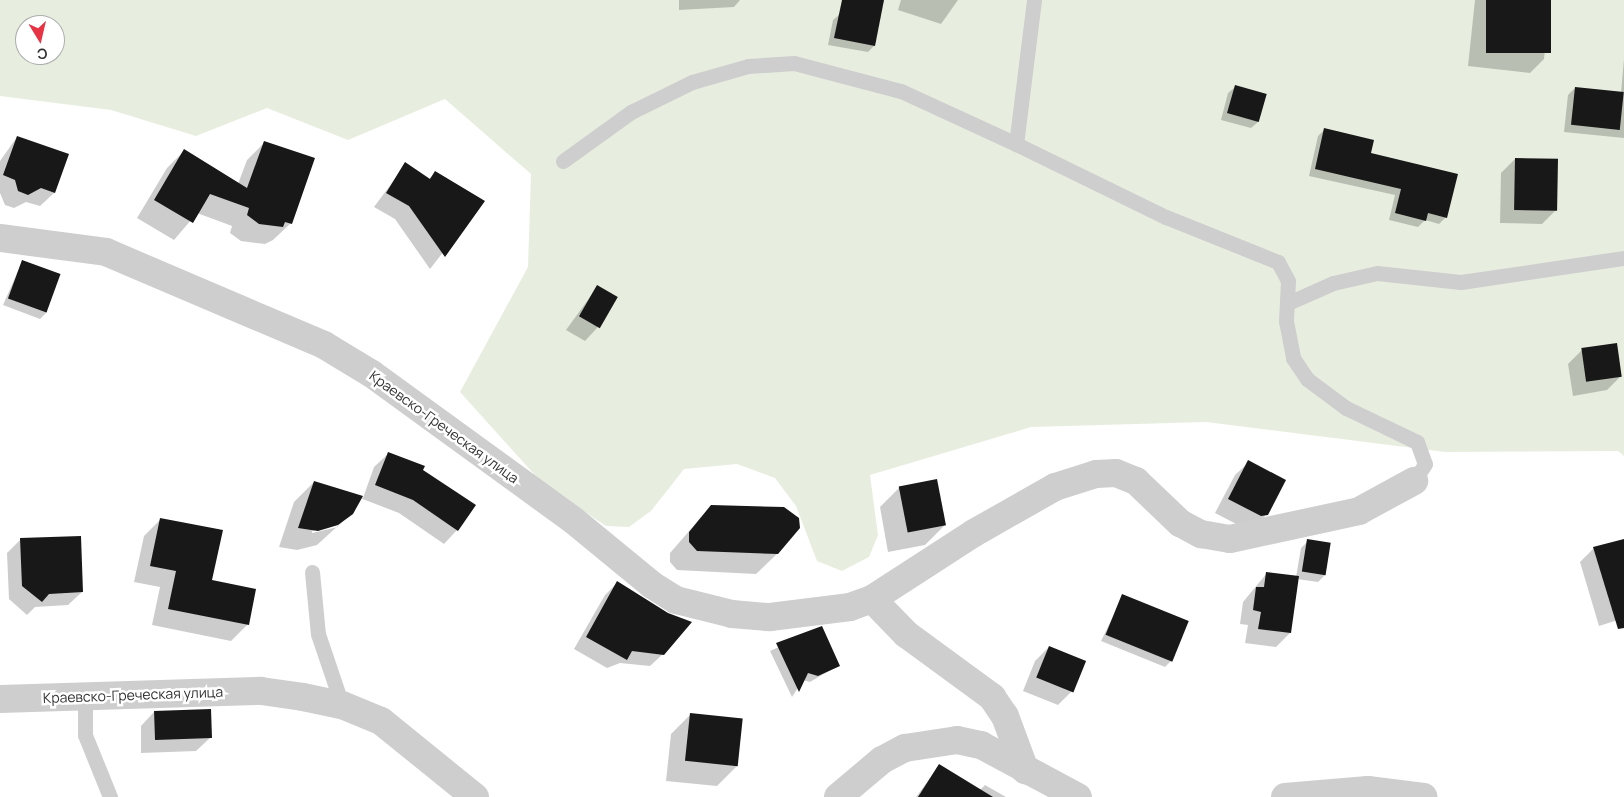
<!DOCTYPE html>
<meta charset="utf-8">
<style>
body{margin:0}
#map{position:relative;width:1624px;height:797px;overflow:hidden;background:#fff;font-family:Manrope,sans-serif}
div>[style]{position:absolute}
.green>*{inset:0;background:#e7eedf}
.shadow>*{inset:0;background:#0003}
.building>*{inset:0;background:#181818;transform-origin:0 0}
.lane>*{height:15px;margin:-7.5px;padding:0 7.5px;transform-origin:7.5px;border-radius:7.5px;background:#cecece}
.street>*{height:28px;margin:-14px;padding:0 14px;transform-origin:14px;border-radius:14px;background:#cecece}
span{translate:-50% -50%;white-space:nowrap;text-align:center;line-height:1.15;-webkit-text-stroke:5px #fff;paint-order:stroke}
.street-label{font-size:14px;color:#313131}
.north{position:absolute;left:15px;top:15px;width:50px;height:50px;box-sizing:border-box;background:#fff;border:1px solid #adadad;border-radius:50%;rotate:171deg;font-size:14px;font-weight:700;line-height:20px;text-align:center;color:#313131}
.north::after{content:'';display:block;margin:auto;width:18px;height:22px;background:#e73445;clip-path:polygon(50% 0,100% 100%,50% 72%,0 100%)}
</style>
<div id="map">
<div class="green">
<i style="clip-path:polygon(evenodd,0 0,1624px 0,1624px 456px,1618px 451px,1445px 452px,1206px 422px,1031px 427px,870px 475px,878px 535px,869px 557px,842px 571px,817px 561px,796px 506px,775px 478px,737px 464px,684px 469px,651px 511px,629px 527px,606px 526px,543px 484px,460px 392px,528px 267px,531px 174px,445px 99px,348px 140px,267px 108px,196px 136px,111px 110px,0 96px,0 0,25px 25px,55px 25px,55px 55px,25px 55px,25px 25px)"></i>
</div>
<div class="shadow">
<i style="clip-path:polygon(679px 0,740px 0,734px 7px,679px 10px)"></i>
<i style="clip-path:polygon(901px 0,958px 0,941px 24px,898px 10px)"></i>
<i style="clip-path:polygon(1475px 0,1550px 0,1544px 59px,1530px 73px,1468px 66px)"></i>
<i style="clip-path:polygon(840px 14px,874px 46px,868px 52px,828px 45px,833px 20px)"></i>
<i style="clip-path:polygon(1624px 59px,1624px 138px,1564px 132px,1568px 95px,1575px 88px,1621px 93px)"></i>
<i style="clip-path:polygon(1235px 87px,1258px 122px,1251px 128px,1221px 120px,1228px 93px)"></i>
<i style="clip-path:polygon(1325px 129px,1370px 154px,1446px 217px,1439px 224px,1425px 220px,1418px 227px,1389px 220px,1395px 195px,1309px 176px,1318px 136px)"></i>
<i style="clip-path:polygon(17px 137px,68px 155px,54px 193px,40px 206px,26px 202px,14px 208px,5px 205px,0 193px,0 161px)"></i>
<i style="clip-path:polygon(265px 142px,291px 223px,273px 240px,265px 244px,241px 241px,230px 233px,232px 226px,197px 213px,174px 240px,137px 218px,167px 168px,184px 151px,238px 184px,247px 160px)"></i>
<i style="clip-path:polygon(1515px 159px,1556px 210px,1542px 224px,1500px 223px,1501px 173px)"></i>
<i style="clip-path:polygon(406px 164px,429px 179px,436px 172px,483px 201px,430px 269px,395px 219px,374px 207px)"></i>
<i style="clip-path:polygon(22px 262px,47px 312px,40px 319px,3px 305px)"></i>
<i style="clip-path:polygon(598px 286px,598px 327px,585px 341px,566px 330px)"></i>
<i style="clip-path:polygon(1582px 350px,1621px 376px,1607px 390px,1573px 396px,1568px 364px)"></i>
<i style="clip-path:polygon(evenodd,388px 454px,422px 470px,457px 530px,444px 544px,399px 513px,360px 498px,352px 513px,317px 545px,297px 550px,279px 547px,294px 502px,314px 482px,363px 498px,374px 467px,388px 454px,338px 524px,338px 527px,312px 533px,312px 531px,338px 524px)"></i>
<i style="clip-path:polygon(1249px 462px,1267px 514px,1253px 528px,1244px 528px,1215px 513px,1235px 475px)"></i>
<i style="clip-path:polygon(900px 487px,945px 525px,925px 545px,888px 552px,880px 507px)"></i>
<i style="clip-path:polygon(711px 506px,777px 554px,756px 574px,677px 570px,670px 562px,670px 553px)"></i>
<i style="clip-path:polygon(161px 519px,248px 624px,231px 641px,152px 625px,160px 587px,134px 582px,144px 536px)"></i>
<i style="clip-path:polygon(21px 539px,82px 592px,68px 605px,35px 607px,27px 615px,9px 599px,7px 553px)"></i>
<i style="clip-path:polygon(1624px 540px,1624px 618px,1599px 626px,1580px 562px,1594px 548px)"></i>
<i style="clip-path:polygon(1308px 541px,1325px 575px,1318px 582px,1297px 579px,1290px 633px,1276px 647px,1245px 643px,1248px 625px,1240px 624px,1243px 602px,1267px 573px,1296px 577px,1301px 548px)"></i>
<i style="clip-path:polygon(617px 583px,663px 654px,650px 666px,620px 663px,607px 668px,574px 649px,605px 595px)"></i>
<i style="clip-path:polygon(1123px 596px,1172px 660px,1165px 667px,1101px 641px)"></i>
<i style="clip-path:polygon(821px 628px,839px 665px,810px 682px,803px 680px,792px 697px,770px 651px)"></i>
<i style="clip-path:polygon(1049px 647px,1072px 691px,1058px 705px,1023px 691px,1035px 661px)"></i>
<i style="clip-path:polygon(154px 712px,210px 738px,196px 751px,141px 753px,141px 726px)"></i>
<i style="clip-path:polygon(691px 714px,737px 766px,717px 786px,666px 781px,671px 734px)"></i>
<i style="clip-path:polygon(940px 765px,980px 790px,985px 785px,1006px 797px,916px 797px)"></i>
</div>
<div class="building">
<i style="clip-path:polygon(842px 0,884px 0,875px 46px,834px 38px)"></i>
<i style="left:1486px;top:0;width:65px;height:53px"></i>
<i style="left:1235px;top:85px;width:33px;height:29px;rotate:16deg"></i>
<i style="left:1575px;top:87px;width:49px;height:38px;rotate:6deg"></i>
<i style="clip-path:polygon(1324px 128px,1374px 140px,1371px 153px,1458px 174px,1447px 218px,1428px 213px,1426px 221px,1395px 213px,1401px 189px,1315px 169px)"></i>
<i style="clip-path:polygon(17px 136px,69px 154px,55px 193px,41px 188px,28px 195px,18px 191px,15px 180px,3px 175px)"></i>
<i style="clip-path:polygon(264px 141px,315px 158px,292px 224px,285px 222px,283px 227px,259px 224px,247px 215px,249px 208px,210px 194px,193px 223px,154px 200px,184px 149px,247px 188px)"></i>
<i style="left:1515px;top:158px;width:43px;height:52px;rotate:1deg"></i>
<i style="clip-path:polygon(405px 162px,430px 179px,435px 171px,485px 201px,445px 257px,409px 206px,386px 193px)"></i>
<i style="left:22px;top:260px;width:41px;height:41px;rotate:20deg"></i>
<i style="left:597px;top:285px;width:24px;height:36px;rotate:30deg"></i>
<i style="left:1617px;top:343px;width:34px;height:36px;rotate:82deg"></i>
<i style="clip-path:polygon(388px 452px,425px 466px,423px 470px,476px 505px,458px 531px,413px 500px,375px 485px)"></i>
<i style="clip-path:polygon(1248px 460px,1286px 480px,1268px 515px,1261px 516px,1228px 499px)"></i>
<i style="left:937px;top:479px;width:47px;height:39px;rotate:79deg"></i>
<i style="clip-path:polygon(314px 481px,363px 496px,353px 514px,338px 525px,318px 531px,298px 528px)"></i>
<i style="clip-path:polygon(711px 505px,784px 507px,799px 518px,800px 528px,778px 554px,697px 551px,689px 542px,689px 532px)"></i>
<i style="clip-path:polygon(160px 518px,223px 530px,212px 580px,256px 589px,249px 625px,168px 609px,176px 571px,150px 566px)"></i>
<i style="clip-path:polygon(81px 536px,83px 592px,49px 594px,42px 602px,22px 586px,20px 538px)"></i>
<i style="left:1307px;top:539px;width:24px;height:33px;rotate:9deg"></i>
<i style="clip-path:polygon(1624px 539px,1624px 628px,1618px 629px,1593px 547px)"></i>
<i style="clip-path:polygon(1266px 572px,1299px 576px,1291px 633px,1258px 629px,1261px 612px,1253px 610px,1256px 587px,1264px 587px)"></i>
<i style="clip-path:polygon(617px 581px,668px 613px,692px 622px,664px 655px,632px 651px,627px 660px,586px 637px)"></i>
<i style="left:1122px;top:594px;width:72px;height:44px;rotate:22deg"></i>
<i style="clip-path:polygon(822px 626px,840px 666px,818px 676px,808px 673px,799px 692px,776px 643px)"></i>
<i style="left:1049px;top:646px;width:40px;height:34px;rotate:22deg"></i>
<i style="left:211px;top:709px;width:29px;height:57px;rotate:88deg"></i>
<i style="left:690px;top:713px;width:53px;height:48px;rotate:6deg"></i>
<i style="clip-path:polygon(939px 764px,993px 797px,918px 797px)"></i>
</div>
<div class="lane">
<i style="left:1034px;top:0;width:145px;rotate:97.1deg"></i>
<i style="left:1016px;top:144px;width:167px;rotate:26deg"></i>
<i style="left:1166px;top:217px;width:121px;rotate:21.9deg"></i>
<i style="left:1278px;top:262px;width:21px;rotate:62deg"></i>
<i style="left:1288px;top:281px;width:40px;rotate:92.9deg"></i>
<i style="left:1286px;top:321px;width:38px;rotate:79deg"></i>
<i style="left:1293px;top:358px;width:25px;rotate:56deg"></i>
<i style="left:1307px;top:379px;width:49px;rotate:36.6deg"></i>
<i style="left:1346px;top:408px;width:79px;rotate:25.6deg"></i>
<i style="left:1417px;top:442px;width:23px;rotate:70deg"></i>
<i style="left:1425px;top:464px;width:20px;rotate:123deg"></i>
<i style="left:563px;top:161px;width:84px;rotate:-35.8deg"></i>
<i style="left:631px;top:112px;width:68px;rotate:-26.2deg"></i>
<i style="left:692px;top:82px;width:58px;rotate:-15.9deg"></i>
<i style="left:748px;top:66px;width:46px;rotate:-3.7deg"></i>
<i style="left:794px;top:63px;width:111px;rotate:14.7deg"></i>
<i style="left:901px;top:91px;width:127px;rotate:24.7deg"></i>
<i style="left:1288px;top:303px;width:49px;rotate:-24deg"></i>
<i style="left:1333px;top:283px;width:45px;rotate:-12.8deg"></i>
<i style="left:1377px;top:273px;width:84px;rotate:6.1deg"></i>
<i style="left:1461px;top:282px;width:165px;rotate:-8.4deg"></i>
<i style="left:312px;top:572px;width:62px;rotate:84.5deg"></i>
<i style="left:318px;top:634px;width:75px;rotate:71.3deg"></i>
<i style="left:85px;top:698px;width:37px;rotate:90deg"></i>
<i style="left:85px;top:735px;width:67px;rotate:68deg"></i>
</div>
<div class="street">
<i style="left:0;top:238px;width:107px;rotate:7.5deg"></i>
<i style="left:106px;top:252px;width:237px;rotate:23.1deg"></i>
<i style="left:324px;top:345px;width:56px;rotate:31.1deg"></i>
<i style="left:372px;top:374px;width:248px;rotate:36deg"></i>
<i style="left:573px;top:520px;width:102px;rotate:39.4deg"></i>
<i style="left:652px;top:585px;width:28px;rotate:32deg"></i>
<i style="left:676px;top:600px;width:58px;rotate:14deg"></i>
<i style="left:732px;top:614px;width:38px;rotate:5deg"></i>
<i style="left:770px;top:617px;width:81px;rotate:-7.1deg"></i>
<i style="left:850px;top:607px;width:23px;rotate:-20deg"></i>
<i style="left:872px;top:599px;width:121px;rotate:-32.9deg"></i>
<i style="left:974px;top:533px;width:93px;rotate:-29.6deg"></i>
<i style="left:1055px;top:487px;width:43px;rotate:-17.6deg"></i>
<i style="left:1096px;top:474px;width:20px;rotate:-3deg"></i>
<i style="left:1116px;top:473px;width:22px;rotate:22deg"></i>
<i style="left:1136px;top:481px;width:61px;rotate:43.7deg"></i>
<i style="left:1180px;top:523px;width:24px;rotate:28deg"></i>
<i style="left:1201px;top:534px;width:29px;rotate:10deg"></i>
<i style="left:1230px;top:539px;width:132px;rotate:-12.2deg"></i>
<i style="left:1359px;top:511px;width:63px;rotate:-28.6deg"></i>
<i style="left:872px;top:599px;width:49px;rotate:45.8deg"></i>
<i style="left:906px;top:634px;width:107px;rotate:36.2deg"></i>
<i style="left:992px;top:697px;width:23px;rotate:56deg"></i>
<i style="left:1005px;top:716px;width:58px;rotate:69.7deg"></i>
<i style="left:0;top:699px;width:261px;rotate:-1.8deg"></i>
<i style="left:261px;top:691px;width:42px;rotate:8.1deg"></i>
<i style="left:303px;top:697px;width:40px;rotate:12deg"></i>
<i style="left:342px;top:705px;width:42px;rotate:22.3deg"></i>
<i style="left:381px;top:721px;width:121px;rotate:39deg"></i>
<i style="left:838px;top:797px;width:57px;rotate:-40.1deg"></i>
<i style="left:882px;top:760px;width:26px;rotate:-28deg"></i>
<i style="left:905px;top:748px;width:53px;rotate:-8.7deg"></i>
<i style="left:957px;top:740px;width:25px;rotate:12deg"></i>
<i style="left:981px;top:745px;width:110px;rotate:28.2deg"></i>
<i style="left:1285px;top:797px;width:83px;rotate:-4.8deg"></i>
<i style="left:1368px;top:790px;width:56px;rotate:7.1deg"></i>
</div>
<div class="street-label">
<span style="left:444px;top:427px;rotate:36deg">Краевско-Греческая улица</span>
<span style="left:133px;top:695px;rotate:-2deg">Краевско-Греческая улица</span>
</div>
<div class="north">С</div>
</div>
